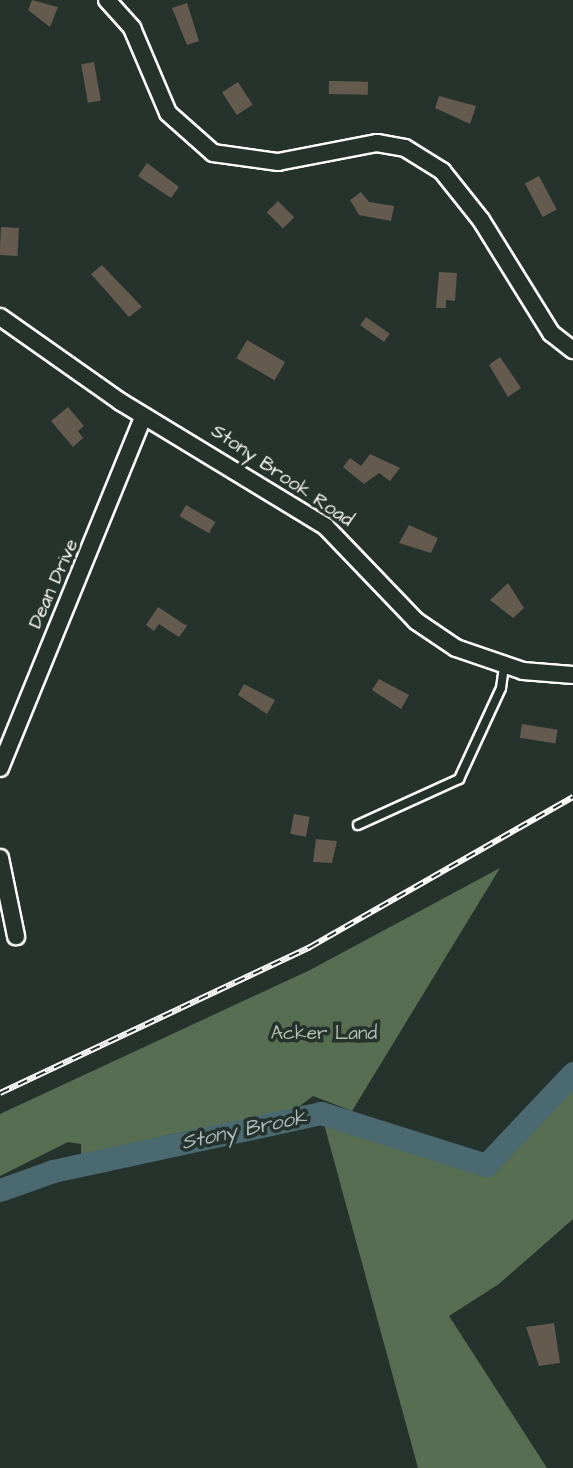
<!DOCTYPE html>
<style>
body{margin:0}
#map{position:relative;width:573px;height:1468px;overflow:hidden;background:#26332d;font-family:"Architects Daughter",sans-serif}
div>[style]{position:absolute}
.green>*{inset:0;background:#586e52}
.river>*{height:23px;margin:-11.5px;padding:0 11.5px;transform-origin:11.5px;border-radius:11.5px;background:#4a6971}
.building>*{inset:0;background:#645b4e;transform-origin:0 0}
.roads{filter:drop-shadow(2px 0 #fff) drop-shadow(-2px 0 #fff) drop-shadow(0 2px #fff) drop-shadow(0 -2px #fff)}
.lane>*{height:8px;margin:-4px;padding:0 4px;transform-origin:4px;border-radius:4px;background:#26332d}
.street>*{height:16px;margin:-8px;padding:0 8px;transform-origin:8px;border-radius:8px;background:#26332d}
.rail>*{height:6px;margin-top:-3px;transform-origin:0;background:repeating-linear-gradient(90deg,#26332d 0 10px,#fff 0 20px);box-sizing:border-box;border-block:2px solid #fff}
span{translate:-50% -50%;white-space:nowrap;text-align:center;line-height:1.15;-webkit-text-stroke:7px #26332d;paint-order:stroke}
.street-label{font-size:19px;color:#fff}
.park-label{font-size:19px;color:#b4beb1}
.water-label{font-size:21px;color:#aebcbf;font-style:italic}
</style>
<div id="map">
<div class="green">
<i style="clip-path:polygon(500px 868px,352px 1111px,313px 1096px,293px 1111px,168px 1135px,95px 1158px,81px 1157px,81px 1144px,68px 1142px,0 1176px,0 1114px,310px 970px)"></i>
<i style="clip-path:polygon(573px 1073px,573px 1219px,499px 1284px,449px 1316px,547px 1468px,418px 1468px,321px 1113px,486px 1164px)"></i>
</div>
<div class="river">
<i style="left:0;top:1190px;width:56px;rotate:-19.7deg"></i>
<i style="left:53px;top:1171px;width:274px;rotate:-12.2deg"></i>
<i style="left:321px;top:1113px;width:173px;rotate:17.5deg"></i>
<i style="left:486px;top:1165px;width:127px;rotate:-46.6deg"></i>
</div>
<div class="building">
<i style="clip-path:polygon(32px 0,58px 7px,50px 27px,28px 10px)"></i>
<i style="clip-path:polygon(187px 3px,199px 41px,187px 45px,172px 8px)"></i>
<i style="left:94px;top:62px;width:39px;height:13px;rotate:80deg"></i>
<i style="left:329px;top:81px;width:39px;height:13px;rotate:1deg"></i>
<i style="left:238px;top:82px;width:27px;height:19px;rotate:57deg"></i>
<i style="clip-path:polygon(439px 96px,476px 106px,470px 124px,435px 108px)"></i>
<i style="clip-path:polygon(147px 163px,179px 187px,171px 198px,138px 176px)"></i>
<i style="left:539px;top:176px;width:38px;height:16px;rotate:62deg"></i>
<i style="clip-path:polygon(361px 192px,369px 202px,394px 206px,391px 221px,359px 215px,350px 200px)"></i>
<i style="left:278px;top:201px;width:23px;height:16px;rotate:45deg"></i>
<i style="left:1px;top:227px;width:18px;height:28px;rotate:3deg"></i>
<i style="clip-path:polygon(102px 265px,142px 307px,129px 317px,91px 274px)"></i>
<i style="clip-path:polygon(439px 272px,457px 273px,455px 301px,446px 300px,446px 308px,436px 308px)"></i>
<i style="left:366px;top:317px;width:29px;height:10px;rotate:35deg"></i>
<i style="left:247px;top:340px;width:44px;height:21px;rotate:30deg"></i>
<i style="clip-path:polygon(500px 357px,521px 388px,508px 397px,489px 365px)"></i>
<i style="clip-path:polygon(68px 407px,84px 426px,78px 431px,83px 438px,73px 447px,51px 421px)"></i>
<i style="clip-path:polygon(370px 454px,400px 468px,390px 481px,379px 473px,364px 484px,343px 467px,350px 458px,361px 466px)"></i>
<i style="left:186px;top:505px;width:34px;height:13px;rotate:30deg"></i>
<i style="clip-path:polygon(409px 525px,438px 538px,431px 553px,399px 543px)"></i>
<i style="clip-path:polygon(508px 583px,524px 608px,513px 618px,490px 600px)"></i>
<i style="clip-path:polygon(158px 607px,187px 626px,179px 637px,159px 624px,154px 631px,146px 625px)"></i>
<i style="clip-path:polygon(379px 679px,409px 695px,401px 709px,372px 690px)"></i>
<i style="clip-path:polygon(244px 684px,275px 700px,267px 714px,238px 695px)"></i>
<i style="left:522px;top:724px;width:36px;height:14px;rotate:9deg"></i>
<i style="left:294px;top:814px;width:16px;height:20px;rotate:11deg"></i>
<i style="clip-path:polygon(316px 839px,337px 841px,332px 863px,313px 862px)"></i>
<i style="clip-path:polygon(554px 1323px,560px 1363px,539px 1366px,526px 1327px)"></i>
</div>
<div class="roads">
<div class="lane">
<i style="left:358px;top:825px;width:111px;rotate:-24.5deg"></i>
<i style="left:459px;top:779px;width:100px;rotate:-65.2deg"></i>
<i style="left:501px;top:688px;width:22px;rotate:-82deg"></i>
</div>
<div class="street">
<i style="left:107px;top:0;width:38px;rotate:48deg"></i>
<i style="left:132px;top:28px;width:92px;rotate:67deg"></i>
<i style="left:168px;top:113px;width:60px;rotate:41.6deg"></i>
<i style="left:213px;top:153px;width:66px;rotate:7.9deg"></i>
<i style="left:278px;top:162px;width:101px;rotate:-10.9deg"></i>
<i style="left:377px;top:143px;width:28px;rotate:10deg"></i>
<i style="left:405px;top:148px;width:44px;rotate:31.9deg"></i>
<i style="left:442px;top:171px;width:63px;rotate:51.5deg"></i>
<i style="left:481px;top:220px;width:133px;rotate:58.2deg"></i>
<i style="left:551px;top:333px;width:28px;rotate:38deg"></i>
<i style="left:0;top:317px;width:148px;rotate:35.1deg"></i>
<i style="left:121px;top:402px;width:239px;rotate:31.3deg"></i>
<i style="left:325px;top:526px;width:132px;rotate:46.2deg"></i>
<i style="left:416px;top:621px;width:48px;rotate:34deg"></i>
<i style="left:456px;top:648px;width:71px;rotate:18.9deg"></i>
<i style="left:523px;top:671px;width:50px;rotate:4.6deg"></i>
<i style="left:0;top:768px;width:380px;rotate:-67.8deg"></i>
<i style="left:0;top:858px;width:80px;rotate:78.4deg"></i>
</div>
</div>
<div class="rail">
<i style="left:0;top:1093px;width:343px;rotate:-25.2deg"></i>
<i style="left:310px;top:947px;width:303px;rotate:-29.7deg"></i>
</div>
<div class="street-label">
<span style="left:282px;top:476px;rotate:34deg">Stony Brook Road</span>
<span style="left:54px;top:584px;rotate:-66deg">Dean Drive</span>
</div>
<div class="park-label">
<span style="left:324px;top:1034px">Acker Land</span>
</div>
<div class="water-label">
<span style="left:244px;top:1130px;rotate:-12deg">Stony Brook</span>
</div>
</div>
